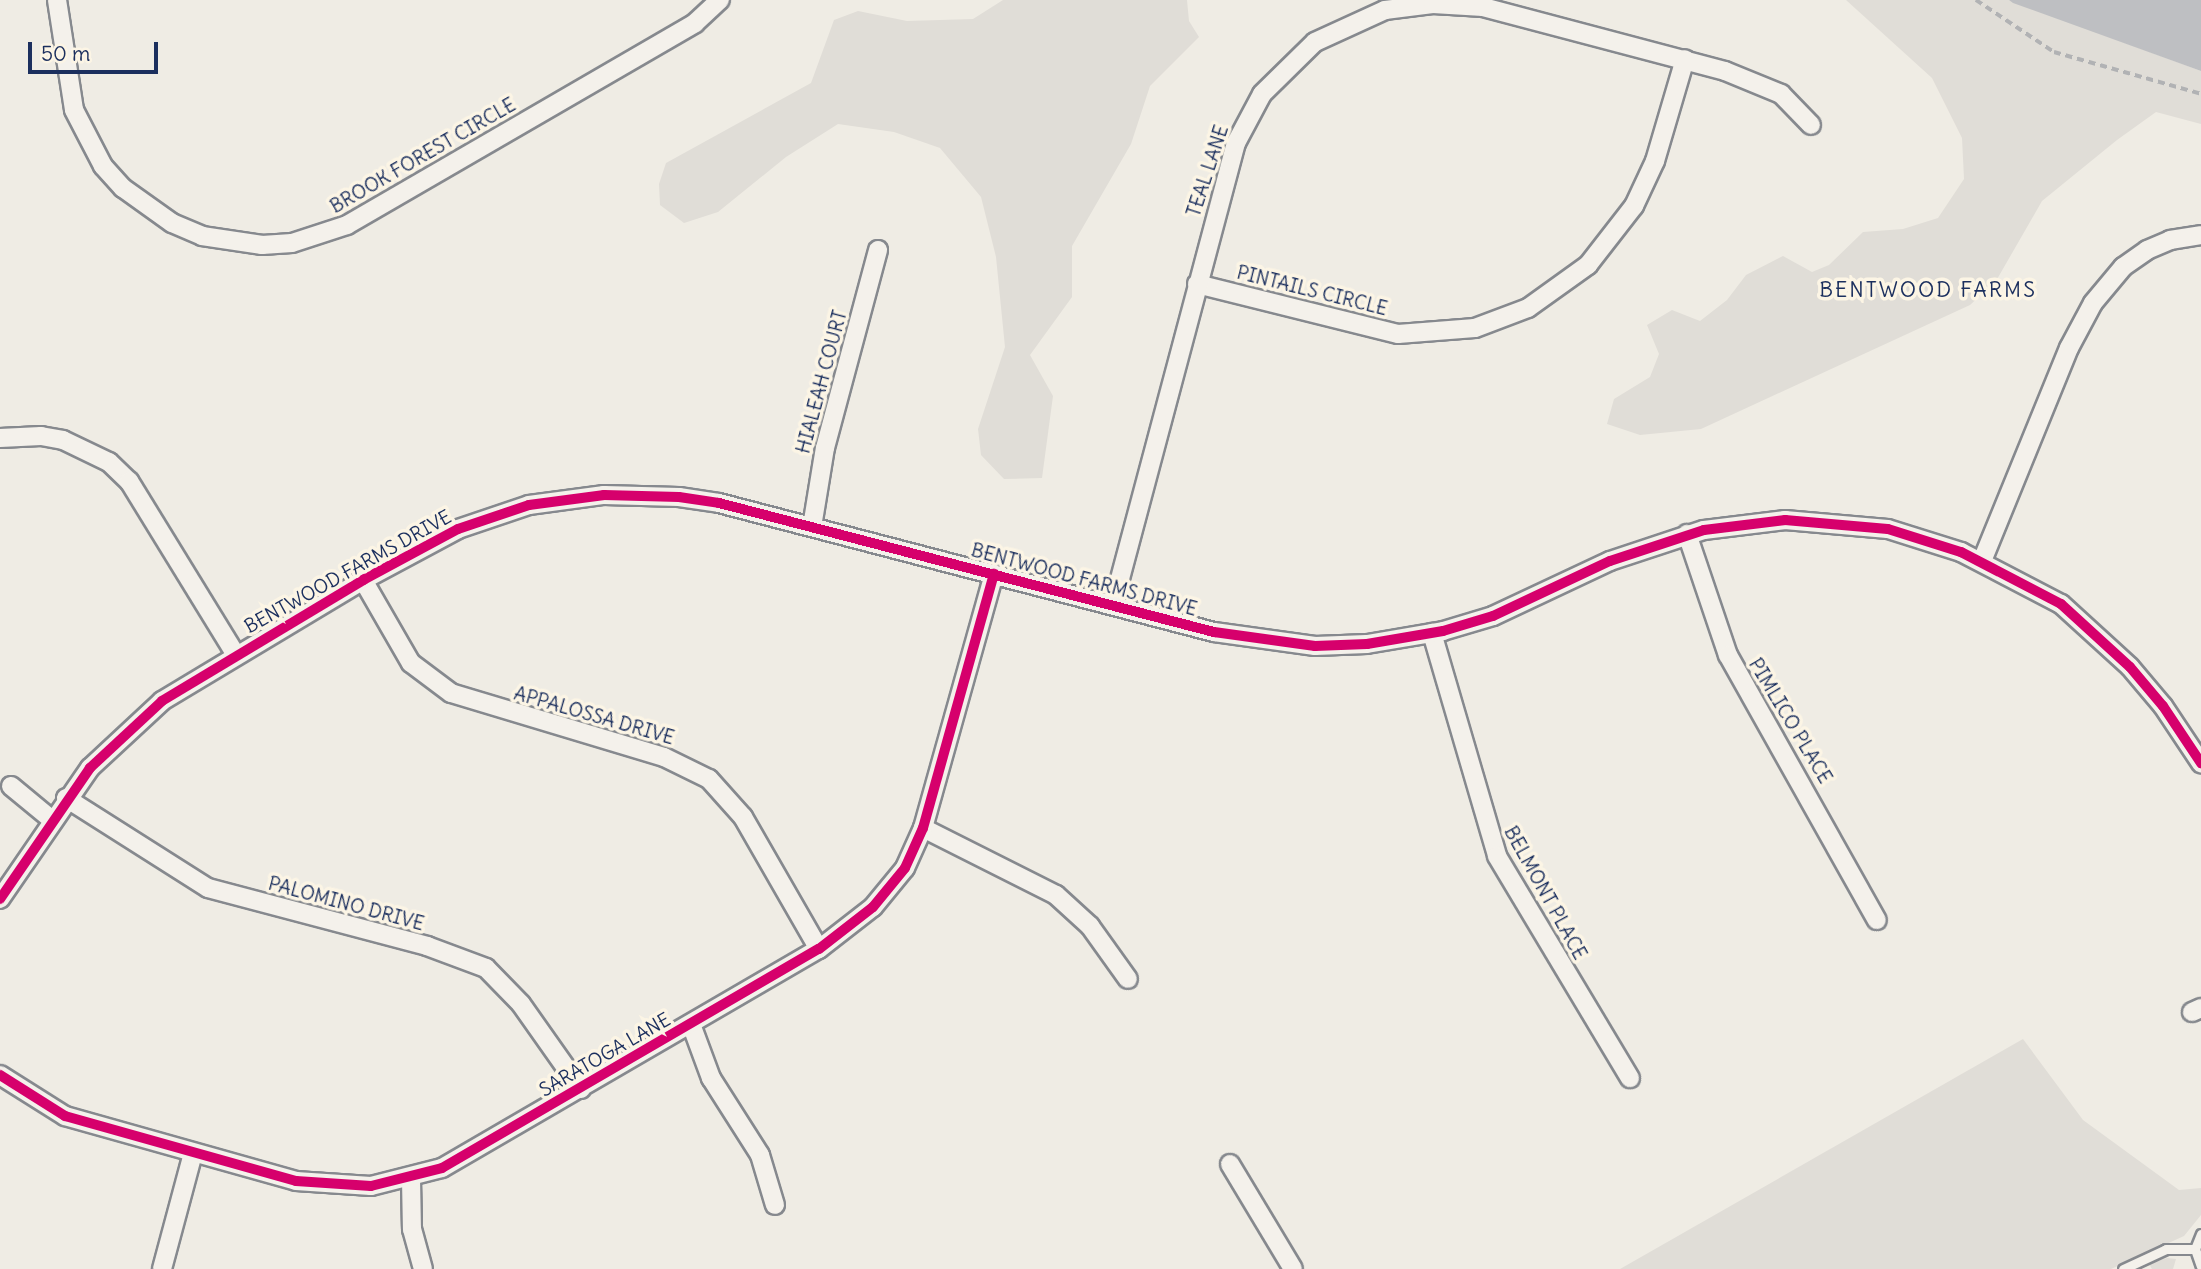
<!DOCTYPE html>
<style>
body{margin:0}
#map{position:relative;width:2201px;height:1269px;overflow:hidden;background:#efece4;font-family:Delius,sans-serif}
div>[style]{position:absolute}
.green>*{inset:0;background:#e0ddd7}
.water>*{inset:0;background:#bebfc2}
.path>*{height:3.5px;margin-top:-1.75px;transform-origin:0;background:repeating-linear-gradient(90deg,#b1b2b4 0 7px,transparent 0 12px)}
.roads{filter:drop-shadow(2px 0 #86898e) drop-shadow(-2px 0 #86898e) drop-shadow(0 2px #86898e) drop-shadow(0 -2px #86898e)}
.lane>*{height:9px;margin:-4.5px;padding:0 4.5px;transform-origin:4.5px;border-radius:4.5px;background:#f4f1eb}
.street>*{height:18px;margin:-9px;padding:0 9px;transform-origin:9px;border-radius:9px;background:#f4f1eb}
.cycleway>*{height:10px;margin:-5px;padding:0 5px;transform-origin:5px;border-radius:5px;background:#d6006c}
span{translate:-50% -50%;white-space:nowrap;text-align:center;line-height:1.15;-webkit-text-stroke:7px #fcf5e5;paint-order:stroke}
.street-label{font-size:19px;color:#1b2f5e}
.neighbourhood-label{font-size:21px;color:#1b2f5e;letter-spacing:2px}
.scale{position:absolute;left:28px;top:42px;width:130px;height:32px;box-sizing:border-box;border:4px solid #1b2f5e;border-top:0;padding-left:9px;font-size:21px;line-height:24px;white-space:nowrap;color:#1b2f5e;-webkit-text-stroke:5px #fcf5e5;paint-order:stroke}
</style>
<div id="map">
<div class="green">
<i style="clip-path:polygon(1003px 0,1187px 0,1189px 21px,1199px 37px,1150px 86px,1131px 144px,1072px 246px,1072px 297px,1030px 355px,1053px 396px,1042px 478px,1004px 479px,981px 455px,978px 429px,1005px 347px,996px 257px,981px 197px,940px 148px,894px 132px,838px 124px,786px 157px,718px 212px,684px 223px,660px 205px,659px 184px,666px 163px,811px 83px,834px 20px,858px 11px,907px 21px,973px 19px)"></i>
<i style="clip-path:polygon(1846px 0,2009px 0,2201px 71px,2201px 124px,2156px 112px,2117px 140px,2042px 201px,1996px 281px,1970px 305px,1701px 429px,1640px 435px,1607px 424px,1614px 399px,1650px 377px,1659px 354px,1647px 325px,1672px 310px,1700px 321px,1727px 300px,1746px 275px,1783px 256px,1812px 272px,1829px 265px,1863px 232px,1903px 229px,1938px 218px,1964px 179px,1962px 138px,1932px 78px)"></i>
<i style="clip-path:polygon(2023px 1039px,2083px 1120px,2179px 1190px,2201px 1188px,2201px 1215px,2184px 1236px,2111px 1269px,1620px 1269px)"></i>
<i style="clip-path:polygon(2167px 1258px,2176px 1259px,2173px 1269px,2152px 1269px,2149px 1264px)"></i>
</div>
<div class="water">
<i style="clip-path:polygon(2009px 0,2201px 0,2201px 71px,2013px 3px)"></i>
</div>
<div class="path">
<i style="left:1976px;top:0;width:94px;rotate:33.7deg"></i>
<i style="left:2054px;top:52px;width:153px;rotate:15.9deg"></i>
</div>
<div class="roads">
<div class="lane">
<i style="left:2201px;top:1234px;width:16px;rotate:112deg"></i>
<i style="left:2195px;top:1249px;width:18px;rotate:71deg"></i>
<i style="left:2123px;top:1269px;width:47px;rotate:-24.9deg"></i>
<i style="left:2166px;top:1249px;width:29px"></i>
</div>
<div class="street">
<i style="left:57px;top:0;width:111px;rotate:81.2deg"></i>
<i style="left:74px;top:110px;width:63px;rotate:62.6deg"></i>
<i style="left:103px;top:166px;width:30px;rotate:48deg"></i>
<i style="left:123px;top:188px;width:60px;rotate:35.5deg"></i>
<i style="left:172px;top:223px;width:33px;rotate:23deg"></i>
<i style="left:202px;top:236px;width:61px;rotate:8.5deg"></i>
<i style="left:262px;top:245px;width:30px;rotate:-4deg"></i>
<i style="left:292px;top:243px;width:58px;rotate:-18.1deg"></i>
<i style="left:347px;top:225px;width:402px;rotate:-30.1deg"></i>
<i style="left:695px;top:23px;width:34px;rotate:-43deg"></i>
<i style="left:1197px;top:284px;width:207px;rotate:14deg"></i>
<i style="left:1398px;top:334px;width:77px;rotate:-4.5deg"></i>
<i style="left:1475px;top:328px;width:57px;rotate:-20.7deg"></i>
<i style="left:1528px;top:308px;width:74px;rotate:-35.6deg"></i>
<i style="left:1588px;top:265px;width:75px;rotate:-52.1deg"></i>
<i style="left:1634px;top:206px;width:50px;rotate:-65deg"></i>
<i style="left:1655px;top:161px;width:106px;rotate:-73.6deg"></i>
<i style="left:0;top:438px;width:41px;rotate:-2.8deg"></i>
<i style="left:41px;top:436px;width:22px;rotate:10deg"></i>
<i style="left:63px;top:440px;width:51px;rotate:25.6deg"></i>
<i style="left:109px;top:462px;width:28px;rotate:44deg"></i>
<i style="left:129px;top:481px;width:204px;rotate:58.4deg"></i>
<i style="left:812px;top:527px;width:80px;rotate:-80.7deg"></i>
<i style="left:825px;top:448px;width:205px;rotate:-75deg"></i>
<i style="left:1687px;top:534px;width:128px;rotate:71.3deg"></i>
<i style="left:1728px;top:655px;width:304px;rotate:60.7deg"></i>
<i style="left:1982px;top:561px;width:230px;rotate:-67.8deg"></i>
<i style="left:2069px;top:348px;width:51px;rotate:-61.9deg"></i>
<i style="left:2093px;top:303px;width:47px;rotate:-50.2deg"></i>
<i style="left:2123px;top:267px;width:29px;rotate:-35deg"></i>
<i style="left:2147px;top:250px;width:25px;rotate:-23deg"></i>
<i style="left:2170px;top:240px;width:31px;rotate:-9deg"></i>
<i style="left:363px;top:580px;width:96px;rotate:60deg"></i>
<i style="left:411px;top:663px;width:50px;rotate:36.9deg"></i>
<i style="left:451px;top:693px;width:222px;rotate:16.7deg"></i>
<i style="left:664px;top:757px;width:50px;rotate:26.1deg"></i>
<i style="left:709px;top:779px;width:51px;rotate:48.2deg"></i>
<i style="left:743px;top:817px;width:152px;rotate:60.1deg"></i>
<i style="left:1113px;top:605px;width:478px;rotate:-75.1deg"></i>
<i style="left:1236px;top:143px;width:55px;rotate:-62deg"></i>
<i style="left:1262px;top:94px;width:74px;rotate:-44.5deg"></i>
<i style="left:1315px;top:42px;width:77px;rotate:-24.6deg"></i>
<i style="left:1385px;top:10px;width:48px;rotate:-7.1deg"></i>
<i style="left:1433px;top:4px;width:50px;rotate:3.4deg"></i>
<i style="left:1483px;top:7px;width:250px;rotate:14.8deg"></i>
<i style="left:1725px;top:71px;width:61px;rotate:22.3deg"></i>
<i style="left:1781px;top:94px;width:43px;rotate:45.9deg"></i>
<i style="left:1432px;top:633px;width:232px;rotate:73.7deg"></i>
<i style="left:1497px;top:856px;width:259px;rotate:59.1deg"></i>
<i style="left:11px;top:786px;width:52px;rotate:39.5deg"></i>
<i style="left:66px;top:798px;width:168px;rotate:32.4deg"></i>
<i style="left:208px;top:888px;width:227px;rotate:14.8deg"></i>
<i style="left:427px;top:946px;width:63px;rotate:20.4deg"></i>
<i style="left:486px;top:968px;width:50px;rotate:45.8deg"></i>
<i style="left:521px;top:1004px;width:104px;rotate:54.8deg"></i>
<i style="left:923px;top:828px;width:149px;rotate:26.7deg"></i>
<i style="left:1056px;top:895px;width:46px;rotate:42.4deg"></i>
<i style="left:1090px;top:926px;width:65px;rotate:54.4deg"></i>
<i style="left:0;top:899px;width:159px;rotate:-55.5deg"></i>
<i style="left:90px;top:768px;width:98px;rotate:-42.9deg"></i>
<i style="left:162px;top:701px;width:235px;rotate:-31deg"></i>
<i style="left:363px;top:580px;width:108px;rotate:-28.2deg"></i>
<i style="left:458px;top:529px;width:75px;rotate:-18.7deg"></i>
<i style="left:529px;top:505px;width:76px;rotate:-7.6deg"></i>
<i style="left:604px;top:495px;width:75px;rotate:1.5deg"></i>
<i style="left:679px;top:497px;width:40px;rotate:8.5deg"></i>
<i style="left:719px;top:503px;width:512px;rotate:14.61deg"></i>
<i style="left:1214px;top:632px;width:102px;rotate:7.9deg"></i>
<i style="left:1315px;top:646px;width:52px;rotate:-2.2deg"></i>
<i style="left:1367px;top:644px;width:77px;rotate:-9.7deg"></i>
<i style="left:1443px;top:631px;width:52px;rotate:-16.7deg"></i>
<i style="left:1493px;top:616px;width:129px;rotate:-25.2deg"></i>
<i style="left:1610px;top:561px;width:99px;rotate:-18.3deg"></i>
<i style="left:1704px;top:530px;width:82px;rotate:-7deg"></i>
<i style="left:1785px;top:520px;width:103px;rotate:5deg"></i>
<i style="left:1888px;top:529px;width:77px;rotate:17.5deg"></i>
<i style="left:1961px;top:552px;width:113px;rotate:27.5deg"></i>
<i style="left:2061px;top:604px;width:93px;rotate:42.4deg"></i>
<i style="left:2130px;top:667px;width:51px;rotate:49.8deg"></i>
<i style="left:2163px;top:706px;width:69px;rotate:56.3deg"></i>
<i style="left:2192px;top:1012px;width:10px;rotate:-24deg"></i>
<i style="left:691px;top:1024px;width:58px;rotate:69.7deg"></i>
<i style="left:711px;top:1078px;width:91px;rotate:57.5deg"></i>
<i style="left:760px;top:1155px;width:52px;rotate:73.3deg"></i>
<i style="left:0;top:1075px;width:77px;rotate:32.2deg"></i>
<i style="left:65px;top:1116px;width:240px;rotate:15.7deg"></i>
<i style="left:296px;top:1181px;width:75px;rotate:3.8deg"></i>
<i style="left:371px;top:1186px;width:73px;rotate:-14.2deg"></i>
<i style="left:442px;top:1168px;width:436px;rotate:-30.2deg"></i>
<i style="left:819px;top:949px;width:68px;rotate:-37.9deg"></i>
<i style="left:873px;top:907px;width:50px;rotate:-50.6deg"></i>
<i style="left:905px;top:868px;width:44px;rotate:-65.8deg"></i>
<i style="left:923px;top:828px;width:264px;rotate:-74.4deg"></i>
<i style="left:1230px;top:1164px;width:122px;rotate:59deg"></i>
<i style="left:411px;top:1179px;width:50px;rotate:88.9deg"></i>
<i style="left:412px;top:1229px;width:41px;rotate:74.6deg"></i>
<i style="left:162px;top:1269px;width:120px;rotate:-75deg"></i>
</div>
</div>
<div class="cycleway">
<i style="left:0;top:899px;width:159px;rotate:-55.5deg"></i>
<i style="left:90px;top:768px;width:98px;rotate:-42.9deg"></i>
<i style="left:162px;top:701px;width:235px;rotate:-31deg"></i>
<i style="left:363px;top:580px;width:108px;rotate:-28.2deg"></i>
<i style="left:458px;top:529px;width:75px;rotate:-18.7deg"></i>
<i style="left:529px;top:505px;width:76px;rotate:-7.6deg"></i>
<i style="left:604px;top:495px;width:75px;rotate:1.5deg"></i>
<i style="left:679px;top:497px;width:40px;rotate:8.5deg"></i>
<i style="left:719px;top:503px;width:512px;rotate:14.61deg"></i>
<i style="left:1214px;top:632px;width:102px;rotate:7.9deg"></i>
<i style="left:1315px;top:646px;width:52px;rotate:-2.2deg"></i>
<i style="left:1367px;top:644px;width:77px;rotate:-9.7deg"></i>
<i style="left:1443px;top:631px;width:52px;rotate:-16.7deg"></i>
<i style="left:1493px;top:616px;width:129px;rotate:-25.2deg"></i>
<i style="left:1610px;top:561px;width:99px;rotate:-18.3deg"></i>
<i style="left:1704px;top:530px;width:82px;rotate:-7deg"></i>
<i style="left:1785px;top:520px;width:103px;rotate:5deg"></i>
<i style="left:1888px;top:529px;width:77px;rotate:17.5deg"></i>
<i style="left:1961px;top:552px;width:113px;rotate:27.5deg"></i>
<i style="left:2061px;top:604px;width:93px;rotate:42.4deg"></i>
<i style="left:2130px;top:667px;width:51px;rotate:49.8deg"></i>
<i style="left:2163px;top:706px;width:69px;rotate:56.3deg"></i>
<i style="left:0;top:1075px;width:77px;rotate:32.2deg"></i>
<i style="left:65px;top:1116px;width:240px;rotate:15.7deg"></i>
<i style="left:296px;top:1181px;width:75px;rotate:3.8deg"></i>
<i style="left:371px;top:1186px;width:73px;rotate:-14.2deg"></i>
<i style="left:442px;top:1168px;width:436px;rotate:-30.2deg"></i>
<i style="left:819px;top:949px;width:68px;rotate:-37.9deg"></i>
<i style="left:873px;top:907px;width:50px;rotate:-50.6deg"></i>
<i style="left:905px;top:868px;width:44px;rotate:-65.8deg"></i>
<i style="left:923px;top:828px;width:264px;rotate:-74.4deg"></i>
</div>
<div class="street-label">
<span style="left:423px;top:156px;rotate:-30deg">BROOK FOREST CIRCLE</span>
<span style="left:1208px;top:171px;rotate:-72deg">TEAL LANE</span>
<span style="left:1312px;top:291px;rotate:14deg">PINTAILS CIRCLE</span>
<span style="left:822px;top:382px;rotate:-75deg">HIALEAH COURT</span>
<span style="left:348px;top:572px;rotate:-29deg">BENTWOOD FARMS DRIVE</span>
<span style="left:1084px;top:580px;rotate:15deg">BENTWOOD FARMS DRIVE</span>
<span style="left:594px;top:716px;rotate:16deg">APPALOSSA DRIVE</span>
<span style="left:1790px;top:721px;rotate:59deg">PIMLICO PLACE</span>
<span style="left:1545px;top:893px;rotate:61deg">BELMONT PLACE</span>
<span style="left:346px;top:904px;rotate:15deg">PALOMINO DRIVE</span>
<span style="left:605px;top:1055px;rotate:-30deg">SARATOGA LANE</span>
</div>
<div class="neighbourhood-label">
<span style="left:1928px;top:290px">BENTWOOD FARMS</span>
</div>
<div class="scale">50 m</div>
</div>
